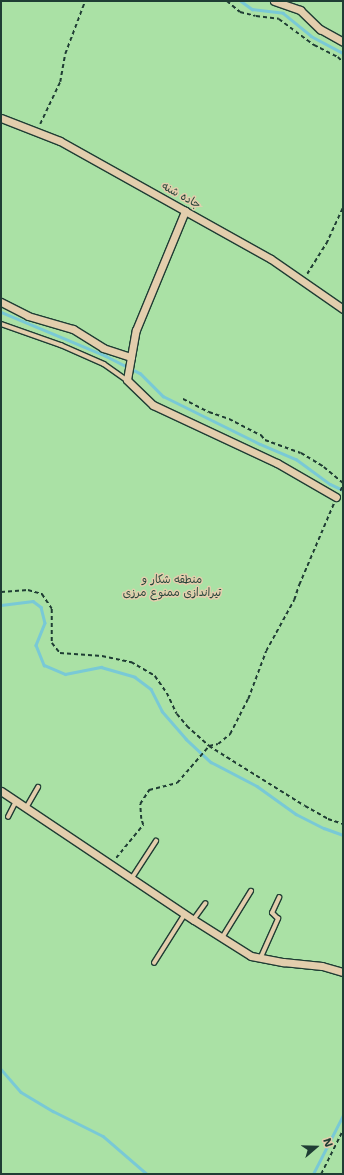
<!DOCTYPE html>
<meta charset="utf-8">
<style>
body{margin:0}
#map{position:relative;width:344px;height:1175px;overflow:hidden;background:#e3cead;font-family:"Shantell Sans","Playpen Sans Arabic",sans-serif}
div>[style]{position:absolute}
.green>*{inset:0;background:#aae1a5;transform-origin:0 0}
.stream>*{height:2.5px;margin:-1.25px;padding:0 1.25px;transform-origin:1.25px;border-radius:1.25px;background:#79c9d6}
.path>*{height:1.5px;margin-top:-0.75px;transform-origin:0;background:repeating-linear-gradient(90deg,#1f3d34 0 4px,transparent 0 7px)}
.roads{filter:drop-shadow(1px 0 #1f3d34) drop-shadow(-1px 0 #1f3d34) drop-shadow(0 1px #1f3d34) drop-shadow(0 -1px #1f3d34)}
.lane>*{height:3.5px;margin:-1.75px;padding:0 1.75px;transform-origin:1.75px;border-radius:1.75px;background:#e3cead}
.street>*{height:7px;margin:-3.5px;padding:0 3.5px;transform-origin:3.5px;border-radius:3.5px;background:#e3cead}
span{translate:-50% -50%;white-space:nowrap;text-align:center;line-height:1.15;-webkit-text-stroke:3px #e3cead;paint-order:stroke}
.street-label{font-size:11px;color:#1f3d34}
.park-label{font-size:11px;color:#26453a}
.frame{position:absolute;inset:0;border:2px solid #1f3d34;pointer-events:none}
.north{position:absolute;left:296px;top:1127px;width:40px;height:40px;-webkit-text-stroke:3px #e3cead;paint-order:stroke;rotate:70deg;font-size:11px;font-weight:700;line-height:16px;text-align:center;color:#1f3d34}
.north::after{content:'';display:block;margin:auto;width:14px;height:18px;background:#1f3d34;clip-path:polygon(50% 0,100% 100%,50% 72%,0 100%)}
</style>
<div id="map">
<div class="green">
<i style="left:1px;top:1px;width:342px;height:1173px"></i>
</div>
<div class="stream">
<i style="left:241px;top:1px;width:14px;rotate:36deg"></i>
<i style="left:252px;top:9px;width:31px;rotate:7deg"></i>
<i style="left:283px;top:13px;width:36px;rotate:39deg"></i>
<i style="left:311px;top:36px;width:36px;rotate:28deg"></i>
<i style="left:1px;top:312px;width:114px;rotate:22.7deg"></i>
<i style="left:106px;top:356px;width:38px;rotate:27deg"></i>
<i style="left:140px;top:373px;width:33px;rotate:45deg"></i>
<i style="left:163px;top:396px;width:108px;rotate:26.3deg"></i>
<i style="left:260px;top:444px;width:39px;rotate:23deg"></i>
<i style="left:296px;top:459px;width:42px;rotate:36.3deg"></i>
<i style="left:330px;top:484px;width:14px;rotate:25deg"></i>
<i style="left:1px;top:605px;width:32px;rotate:-7deg"></i>
<i style="left:33px;top:601px;width:10px;rotate:37deg"></i>
<i style="left:41px;top:607px;width:16px;rotate:76deg"></i>
<i style="left:45px;top:623px;width:24px;rotate:112deg"></i>
<i style="left:36px;top:645px;width:22px;rotate:68deg"></i>
<i style="left:44px;top:665px;width:23px;rotate:23deg"></i>
<i style="left:65px;top:674px;width:37px;rotate:-11deg"></i>
<i style="left:101px;top:667px;width:35px;rotate:16deg"></i>
<i style="left:135px;top:677px;width:20px;rotate:37deg"></i>
<i style="left:151px;top:689px;width:25px;rotate:63deg"></i>
<i style="left:162px;top:711px;width:37px;rotate:49deg"></i>
<i style="left:186px;top:739px;width:34px;rotate:43deg"></i>
<i style="left:211px;top:762px;width:52px;rotate:27.6deg"></i>
<i style="left:257px;top:786px;width:48px;rotate:35.7deg"></i>
<i style="left:296px;top:814px;width:31px;rotate:27deg"></i>
<i style="left:324px;top:828px;width:20px;rotate:20deg"></i>
<i style="left:1px;top:1069px;width:30px;rotate:49deg"></i>
<i style="left:21px;top:1092px;width:37px;rotate:31deg"></i>
<i style="left:53px;top:1111px;width:56px;rotate:26.6deg"></i>
<i style="left:103px;top:1136px;width:58px;rotate:40.8deg"></i>
<i style="left:313px;top:1174px;width:66px;rotate:-63deg"></i>
</div>
<div class="path">
<i style="left:227px;top:1px;width:17px;rotate:40deg"></i>
<i style="left:240px;top:12px;width:16px;rotate:14deg"></i>
<i style="left:256px;top:16px;width:23px;rotate:7deg"></i>
<i style="left:279px;top:19px;width:44px;rotate:36.6deg"></i>
<i style="left:314px;top:45px;width:27px;rotate:27deg"></i>
<i style="left:338px;top:57px;width:7px;rotate:45deg"></i>
<i style="left:40px;top:124px;width:47px;rotate:-64.5deg"></i>
<i style="left:60px;top:82px;width:28px;rotate:-80deg"></i>
<i style="left:65px;top:54px;width:57px;rotate:-69.3deg"></i>
<i style="left:307px;top:274px;width:36px;rotate:-58deg"></i>
<i style="left:326px;top:244px;width:41px;rotate:-65.3deg"></i>
<i style="left:183px;top:399px;width:29px;rotate:27deg"></i>
<i style="left:209px;top:412px;width:21px;rotate:19deg"></i>
<i style="left:229px;top:419px;width:36px;rotate:27deg"></i>
<i style="left:261px;top:435px;width:6px;rotate:51deg"></i>
<i style="left:265px;top:440px;width:38px;rotate:20deg"></i>
<i style="left:301px;top:453px;width:27px;rotate:31deg"></i>
<i style="left:324px;top:467px;width:25px;rotate:40deg"></i>
<i style="left:340px;top:491px;width:7px;rotate:-63deg"></i>
<i style="left:1px;top:592px;width:27px;rotate:-4deg"></i>
<i style="left:28px;top:590px;width:15px;rotate:16deg"></i>
<i style="left:42px;top:594px;width:18px;rotate:56deg"></i>
<i style="left:52px;top:609px;width:34px;rotate:90deg"></i>
<i style="left:52px;top:643px;width:13px;rotate:51deg"></i>
<i style="left:60px;top:653px;width:42px;rotate:4.1deg"></i>
<i style="left:102px;top:656px;width:30px;rotate:12deg"></i>
<i style="left:131px;top:662px;width:28px;rotate:30deg"></i>
<i style="left:155px;top:676px;width:21px;rotate:55deg"></i>
<i style="left:167px;top:693px;width:23px;rotate:65deg"></i>
<i style="left:177px;top:714px;width:16px;rotate:50deg"></i>
<i style="left:187px;top:726px;width:30px;rotate:42deg"></i>
<i style="left:209px;top:746px;width:9px;rotate:-13deg"></i>
<i style="left:218px;top:744px;width:16px;rotate:-40deg"></i>
<i style="left:230px;top:734px;width:39px;rotate:-63deg"></i>
<i style="left:248px;top:699px;width:51px;rotate:-69.4deg"></i>
<i style="left:266px;top:651px;width:58px;rotate:-61.2deg"></i>
<i style="left:294px;top:600px;width:16px;rotate:-72deg"></i>
<i style="left:299px;top:585px;width:89px;rotate:-66.9deg"></i>
<i style="left:116px;top:858px;width:43px;rotate:-50.7deg"></i>
<i style="left:143px;top:825px;width:6px;rotate:-108deg"></i>
<i style="left:141px;top:819px;width:15px;rotate:-94deg"></i>
<i style="left:140px;top:804px;width:17px;rotate:-57deg"></i>
<i style="left:149px;top:790px;width:29px;rotate:-14deg"></i>
<i style="left:177px;top:783px;width:49px;rotate:-49.1deg"></i>
<i style="left:209px;top:746px;width:113px;rotate:32deg"></i>
<i style="left:305px;top:806px;width:26px;rotate:29deg"></i>
<i style="left:328px;top:819px;width:16px;rotate:18deg"></i>
<i style="left:321px;top:1174px;width:49px;rotate:-63.4deg"></i>
</div>
<div class="roads">
<div class="lane">
<i style="left:1px;top:324px;width:64px;rotate:19.3deg"></i>
<i style="left:61px;top:345px;width:47px;rotate:23.8deg"></i>
<i style="left:104px;top:364px;width:28px;rotate:35deg"></i>
<i style="left:26px;top:808px;width:24px;rotate:-60deg"></i>
<i style="left:8px;top:817px;width:18px;rotate:-63deg"></i>
<i style="left:132px;top:878px;width:44px;rotate:-57deg"></i>
<i style="left:194px;top:919px;width:19px;rotate:-54deg"></i>
<i style="left:222px;top:938px;width:55px;rotate:-58.3deg"></i>
<i style="left:261px;top:957px;width:42px;rotate:-65.9deg"></i>
<i style="left:278px;top:919px;width:8px;rotate:-135deg"></i>
<i style="left:272px;top:913px;width:17px;rotate:-65deg"></i>
<i style="left:154px;top:963px;width:58px;rotate:-57.7deg"></i>
</div>
<div class="street">
<i style="left:274px;top:1px;width:28px;rotate:19deg"></i>
<i style="left:300px;top:10px;width:28px;rotate:44deg"></i>
<i style="left:320px;top:29px;width:26px;rotate:29deg"></i>
<i style="left:1px;top:118px;width:63px;rotate:21.3deg"></i>
<i style="left:60px;top:141px;width:143px;rotate:29.2deg"></i>
<i style="left:185px;top:211px;width:98px;rotate:29.2deg"></i>
<i style="left:271px;top:259px;width:88px;rotate:34.8deg"></i>
<i style="left:1px;top:302px;width:30px;rotate:27deg"></i>
<i style="left:28px;top:316px;width:47px;rotate:16.1deg"></i>
<i style="left:73px;top:329px;width:36px;rotate:32deg"></i>
<i style="left:103px;top:348px;width:29px;rotate:18deg"></i>
<i style="left:131px;top:357px;width:23px;rotate:100deg"></i>
<i style="left:127px;top:380px;width:36px;rotate:44deg"></i>
<i style="left:153px;top:405px;width:137px;rotate:25.1deg"></i>
<i style="left:277px;top:463px;width:68px;rotate:30deg"></i>
<i style="left:131px;top:357px;width:27px;rotate:-80deg"></i>
<i style="left:136px;top:330px;width:129px;rotate:-67.6deg"></i>
<i style="left:1px;top:791px;width:232px;rotate:33.8deg"></i>
<i style="left:194px;top:920px;width:67px;rotate:32.3deg"></i>
<i style="left:251px;top:956px;width:33px;rotate:11deg"></i>
<i style="left:283px;top:962px;width:39px;rotate:6deg"></i>
<i style="left:322px;top:966px;width:22px;rotate:16deg"></i>
</div>
</div>
<div class="street-label">
<span style="left:181px;top:196px;rotate:29deg">جاده شنه</span>
</div>
<div class="park-label">
<span style="left:172px;top:587px">منطقه شکار و<br>تیراندازی ممنوع مرزی</span>
</div>
<div class="frame"></div>
<div class="north">N</div>
</div>
